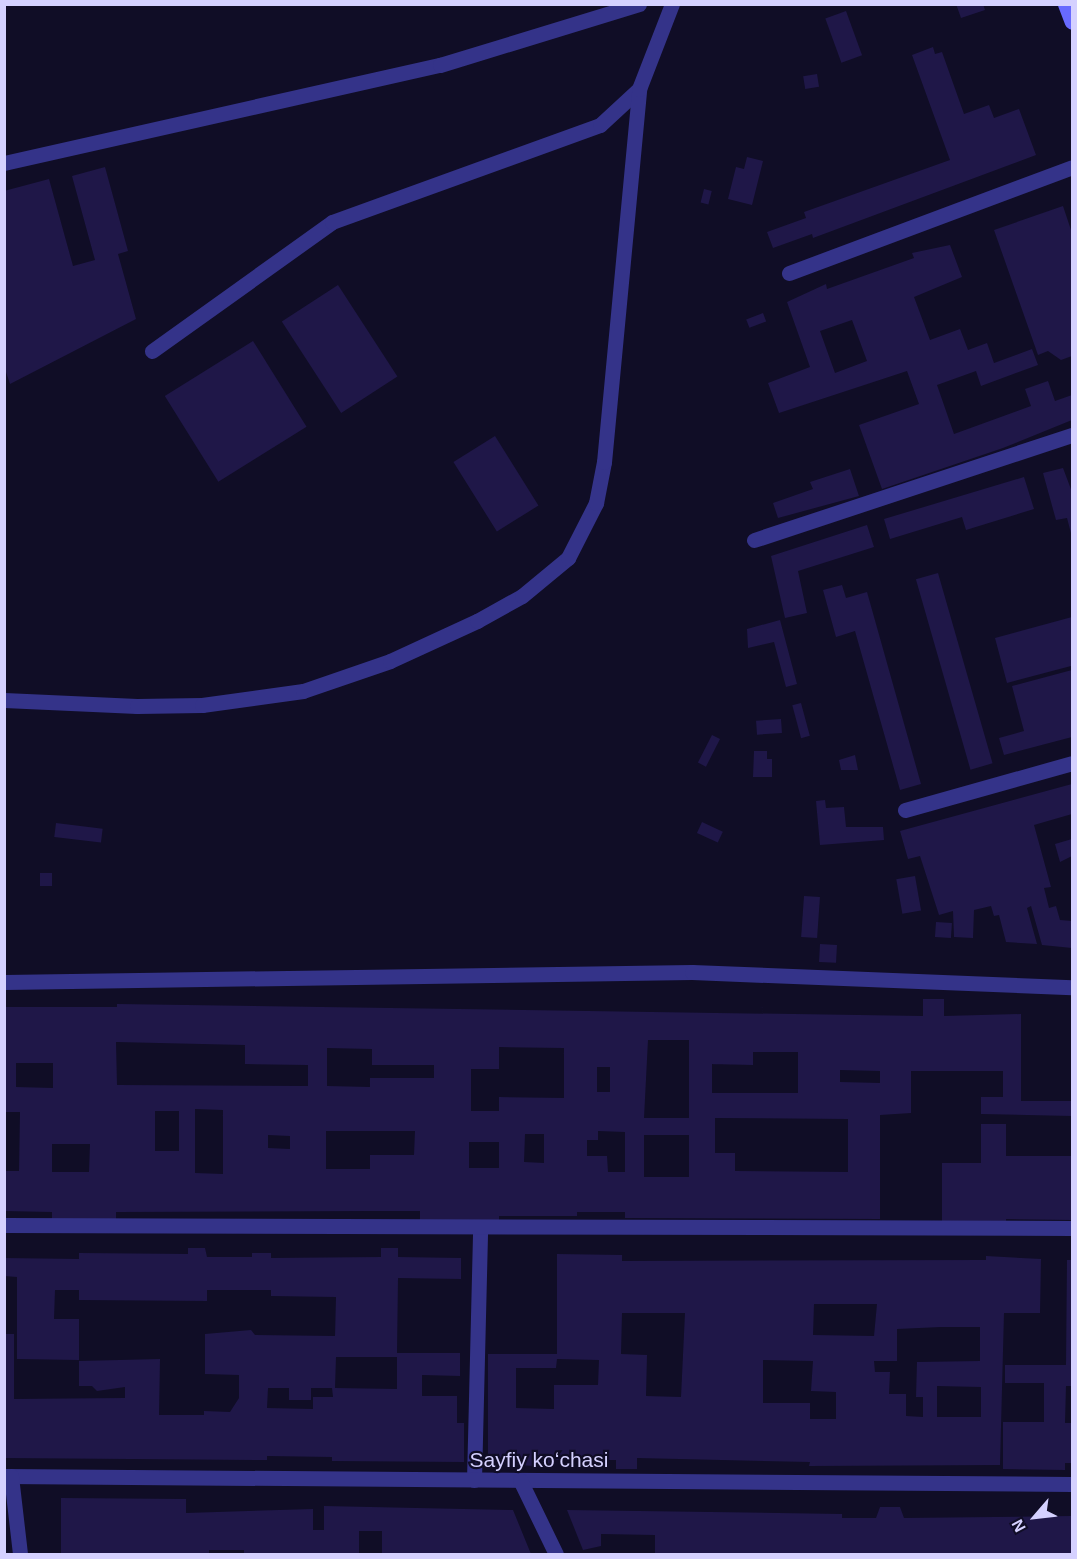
<!DOCTYPE html>
<meta charset="utf-8">
<style>
body{margin:0}
#map{position:relative;width:1077px;height:1559px;overflow:hidden;background:#100d26;font-family:Arial,sans-serif}
div>[style]{position:absolute}
.building>*{inset:0;background:#1f1748;transform-origin:0 0}
.service>*{height:15px;margin:-7.5px;padding:0 7.5px;transform-origin:7.5px;border-radius:7.5px;background:#343389}
.minor>*{height:15px;margin:-7.5px;padding:0 7.5px;transform-origin:7.5px;border-radius:7.5px;background:#343389}
.secondary>*{height:15px;margin:-7.5px;padding:0 7.5px;transform-origin:7.5px;border-radius:7.5px;background:#686aff}
span{translate:-50% -50%;white-space:nowrap;text-align:center;line-height:1.15;-webkit-text-stroke:4.5px #100d26;paint-order:stroke}
.street-label{font-size:21px;color:#d5d1ff}
.frame{position:absolute;inset:0;border:6px solid #d5d1ff;pointer-events:none}
.north{position:absolute;left:1005px;top:1487px;width:60px;height:60px;-webkit-text-stroke:4px #100d26;paint-order:stroke;rotate:242deg;font-size:16px;font-weight:700;line-height:24px;text-align:center;color:#d5d1ff}
.north::after{content:'';display:block;margin:auto;width:21px;height:27px;background:#d5d1ff;clip-path:polygon(50% 0,100% 100%,50% 72%,0 100%)}
</style>
<div id="map">
<div class="building">
<i style="clip-path:polygon(956px 4px,983px 4px,985px 10px,961px 18px)"></i>
<i style="left:846px;top:11px;width:47px;height:22px;rotate:70deg"></i>
<i style="clip-path:polygon(933px 47px,935px 54px,942px 52px,964px 114px,989px 105px,994px 118px,1019px 109px,1036px 155px,813px 238px,812px 234px,773px 248px,767px 232px,806px 218px,804px 212px,950px 160px,912px 55px)"></i>
<i style="left:817px;top:74px;width:13px;height:14px;rotate:81deg"></i>
<i style="clip-path:polygon(747px 157px,763px 161px,752px 205px,728px 199px,736px 167px,744px 169px)"></i>
<i style="clip-path:polygon(105px 167px,128px 251px,118px 254px,136px 319px,10px 384px,4px 366px,4px 191px,49px 179px,73px 266px,95px 260px,72px 176px)"></i>
<i style="left:704px;top:189px;width:8px;height:14px;rotate:14deg"></i>
<i style="clip-path:polygon(1063px 206px,1072px 233px,1072px 356px,1061px 360px,1048px 351px,1038px 355px,994px 230px)"></i>
<i style="clip-path:polygon(evenodd,950px 245px,962px 277px,914px 297px,930px 340px,960px 329px,968px 350px,987px 343px,994px 363px,1032px 349px,1038px 365px,981px 386px,976px 371px,937px 385px,954px 434px,1031px 406px,1025px 389px,1048px 381px,1055px 401px,1072px 395px,1072px 420px,1003px 448px,882px 489px,859px 425px,919px 404px,907px 371px,779px 413px,768px 383px,810px 367px,787px 302px,826px 284px,827px 289px,914px 258px,912px 253px,950px 245px,852px 320px,867px 361px,835px 373px,820px 331px,852px 320px)"></i>
<i style="left:338px;top:285px;width:109px;height:67px;rotate:57deg"></i>
<i style="left:763px;top:313px;width:9px;height:18px;rotate:69deg"></i>
<i style="left:253px;top:341px;width:101px;height:104px;rotate:58deg"></i>
<i style="left:495px;top:436px;width:82px;height:49px;rotate:58deg"></i>
<i style="clip-path:polygon(1063px 468px,1072px 492px,1072px 537px,1067px 518px,1056px 520px,1043px 473px)"></i>
<i style="clip-path:polygon(850px 469px,859px 496px,778px 518px,773px 503px,813px 489px,810px 482px)"></i>
<i style="clip-path:polygon(1024px 477px,1034px 509px,966px 530px,962px 517px,890px 539px,884px 519px)"></i>
<i style="clip-path:polygon(867px 525px,874px 547px,798px 571px,807px 613px,785px 618px,771px 556px)"></i>
<i style="left:938px;top:573px;width:198px;height:23px;rotate:74deg"></i>
<i style="clip-path:polygon(842px 585px,846px 598px,867px 592px,921px 784px,900px 790px,855px 631px,836px 637px,823px 590px)"></i>
<i style="clip-path:polygon(1072px 617px,1071px 666px,1007px 683px,995px 638px)"></i>
<i style="clip-path:polygon(780px 620px,797px 684px,786px 687px,774px 642px,748px 648px,747px 629px)"></i>
<i style="clip-path:polygon(1072px 670px,1072px 737px,1004px 755px,999px 738px,1024px 731px,1012px 686px)"></i>
<i style="left:801px;top:703px;width:34px;height:9px;rotate:75deg"></i>
<i style="left:781px;top:719px;width:14px;height:25px;rotate:86deg"></i>
<i style="left:712px;top:735px;width:9px;height:31px;rotate:27deg"></i>
<i style="clip-path:polygon(754px 751px,767px 751px,767px 759px,772px 759px,772px 777px,753px 777px)"></i>
<i style="clip-path:polygon(855px 755px,858px 770px,841px 770px,839px 760px)"></i>
<i style="clip-path:polygon(1072px 784px,1072px 814px,1034px 825px,1051px 887px,1044px 888px,1049px 908px,1056px 906px,1060px 920px,1072px 921px,1072px 948px,1042px 945px,1031px 906px,1027px 908px,1037px 944px,1006px 942px,999px 915px,994px 916px,991px 906px,974px 910px,973px 938px,954px 937px,953px 911px,939px 915px,920px 856px,908px 859px,900px 831px)"></i>
<i style="clip-path:polygon(825px 800px,826px 808px,844px 807px,846px 827px,883px 827px,884px 840px,820px 845px,816px 801px)"></i>
<i style="left:702px;top:822px;width:23px;height:12px;rotate:25deg"></i>
<i style="left:56px;top:823px;width:47px;height:14px;rotate:7deg"></i>
<i style="clip-path:polygon(1072px 839px,1072px 856px,1060px 862px,1055px 844px)"></i>
<i style="left:40px;top:873px;width:12px;height:13px"></i>
<i style="left:915px;top:876px;width:35px;height:19px;rotate:80deg"></i>
<i style="left:804px;top:896px;width:16px;height:41px;rotate:4deg"></i>
<i style="left:936px;top:922px;width:16px;height:15px;rotate:4deg"></i>
<i style="left:820px;top:944px;width:17px;height:18px;rotate:3deg"></i>
<i style="clip-path:polygon(evenodd,923px 999px,944px 999px,944px 1016px,1021px 1014px,1021px 1101px,1072px 1101px,1072px 1116px,981px 1114px,981px 1097px,1003px 1097px,1003px 1071px,911px 1071px,911px 1113px,880px 1115px,880px 1219px,625px 1218px,625px 1212px,577px 1212px,577px 1216px,499px 1216px,499px 1222px,420px 1221px,420px 1211px,370px 1211px,116px 1212px,116px 1219px,52px 1219px,52px 1212px,4px 1211px,4px 1171px,19px 1171px,20px 1112px,4px 1112px,4px 1007px,117px 1007px,117px 1004px,923px 1016px,923px 999px,648px 1040px,689px 1040px,689px 1118px,644px 1118px,648px 1040px,923px 999px,116px 1042px,245px 1045px,245px 1064px,308px 1065px,308px 1086px,117px 1085px,116px 1042px,923px 999px,499px 1047px,564px 1048px,564px 1098px,499px 1097px,499px 1111px,471px 1111px,471px 1069px,499px 1069px,499px 1047px,923px 999px,327px 1048px,372px 1049px,372px 1065px,434px 1065px,434px 1078px,370px 1078px,370px 1087px,327px 1086px,327px 1048px,923px 999px,753px 1052px,798px 1052px,798px 1093px,712px 1093px,712px 1064px,753px 1065px,753px 1052px,923px 999px,16px 1063px,53px 1063px,53px 1088px,16px 1087px,16px 1063px,923px 999px,597px 1067px,610px 1067px,610px 1092px,597px 1092px,597px 1067px,923px 999px,840px 1070px,880px 1071px,880px 1083px,840px 1082px,840px 1070px,923px 999px,195px 1109px,223px 1110px,223px 1174px,195px 1173px,195px 1109px,923px 999px,155px 1111px,179px 1111px,179px 1151px,155px 1151px,155px 1111px,923px 999px,715px 1118px,848px 1119px,848px 1172px,735px 1171px,735px 1153px,715px 1153px,715px 1118px,923px 999px,326px 1131px,415px 1131px,414px 1155px,370px 1155px,370px 1169px,326px 1169px,326px 1131px,923px 999px,598px 1131px,625px 1132px,625px 1172px,608px 1172px,607px 1156px,587px 1156px,587px 1140px,598px 1140px,598px 1131px,923px 999px,525px 1134px,544px 1134px,544px 1163px,524px 1162px,525px 1134px,923px 999px,268px 1135px,290px 1136px,290px 1149px,268px 1148px,268px 1135px,923px 999px,644px 1135px,689px 1135px,689px 1177px,644px 1177px,644px 1135px,923px 999px,469px 1142px,499px 1142px,499px 1168px,469px 1168px,469px 1142px,923px 999px,52px 1144px,90px 1144px,89px 1172px,52px 1172px,52px 1144px)"></i>
<i style="clip-path:polygon(981px 1124px,1006px 1124px,1006px 1156px,1072px 1156px,1072px 1220px,1006px 1219px,1006px 1225px,942px 1225px,942px 1163px,981px 1163px)"></i>
<i style="clip-path:polygon(evenodd,188px 1248px,205px 1248px,207px 1257px,252px 1257px,252px 1253px,271px 1253px,271px 1258px,381px 1257px,381px 1248px,398px 1248px,398px 1257px,461px 1258px,461px 1279px,398px 1278px,397px 1353px,460px 1353px,460px 1376px,422px 1375px,422px 1396px,457px 1396px,457px 1423px,464px 1423px,464px 1462px,332px 1461px,332px 1457px,267px 1456px,267px 1460px,4px 1458px,4px 1334px,14px 1334px,14px 1399px,125px 1398px,125px 1387px,97px 1391px,92px 1386px,79px 1386px,79px 1361px,160px 1359px,159px 1415px,204px 1415px,204px 1411px,230px 1412px,239px 1398px,239px 1375px,205px 1374px,205px 1334px,251px 1330px,255px 1335px,335px 1336px,336px 1297px,271px 1296px,271px 1290px,207px 1290px,207px 1301px,79px 1300px,79px 1290px,55px 1290px,54px 1319px,79px 1319px,79px 1360px,17px 1359px,17px 1277px,4px 1276px,4px 1258px,79px 1259px,79px 1253px,188px 1254px,188px 1248px,336px 1357px,397px 1357px,397px 1389px,335px 1388px,336px 1357px,188px 1248px,268px 1388px,289px 1388px,289px 1400px,311px 1400px,311px 1388px,332px 1388px,333px 1397px,313px 1397px,313px 1409px,267px 1408px,268px 1388px)"></i>
<i style="clip-path:polygon(evenodd,557px 1254px,622px 1255px,622px 1261px,986px 1260px,986px 1256px,1041px 1259px,1040px 1313px,1004px 1313px,1000px 1465px,809px 1466px,810px 1462px,637px 1458px,637px 1469px,616px 1469px,616px 1460px,554px 1460px,548px 1467px,488px 1463px,488px 1354px,557px 1354px,557px 1254px,814px 1304px,877px 1304px,874px 1336px,813px 1335px,814px 1304px,557px 1254px,622px 1313px,685px 1313px,681px 1397px,646px 1396px,647px 1355px,621px 1354px,622px 1313px,557px 1254px,941px 1327px,980px 1327px,980px 1361px,917px 1362px,916px 1397px,923px 1397px,923px 1417px,906px 1416px,906px 1394px,889px 1394px,890px 1372px,875px 1372px,874px 1361px,897px 1361px,897px 1329px,941px 1327px,557px 1254px,557px 1359px,599px 1360px,598px 1385px,554px 1385px,554px 1409px,516px 1408px,516px 1368px,556px 1368px,557px 1359px,557px 1254px,763px 1360px,813px 1361px,811px 1391px,836px 1392px,836px 1419px,810px 1419px,810px 1403px,763px 1403px,763px 1360px,557px 1254px,937px 1386px,981px 1387px,981px 1417px,937px 1417px,937px 1386px)"></i>
<i style="clip-path:polygon(1067px 1260px,1072px 1260px,1072px 1386px,1066px 1386px,1065px 1423px,1072px 1423px,1072px 1463px,1065px 1463px,1065px 1470px,1003px 1469px,1003px 1422px,1044px 1422px,1044px 1383px,1005px 1383px,1005px 1365px,1066px 1365px)"></i>
<i style="clip-path:polygon(61px 1498px,186px 1499px,186px 1513px,313px 1509px,313px 1530px,324px 1530px,324px 1506px,513px 1510px,531px 1554px,382px 1554px,382px 1531px,359px 1531px,359px 1554px,244px 1554px,244px 1550px,209px 1550px,209px 1554px,61px 1554px)"></i>
<i style="clip-path:polygon(880px 1507px,900px 1507px,904px 1518px,1072px 1516px,1072px 1554px,655px 1554px,655px 1535px,601px 1534px,601px 1546px,583px 1550px,567px 1510px,842px 1514px,842px 1518px,876px 1518px)"></i>
</div>
<div class="service">
<i style="left:4px;top:163px;width:447px;rotate:-12.7deg"></i>
<i style="left:440px;top:65px;width:208px;rotate:-17deg"></i>
<i style="left:789px;top:273px;width:302px;rotate:-20.5deg"></i>
<i style="left:152px;top:351px;width:221px;rotate:-35.6deg"></i>
<i style="left:332px;top:222px;width:285px;rotate:-19.9deg"></i>
<i style="left:600px;top:125px;width:53px;rotate:-42.7deg"></i>
<i style="left:754px;top:540px;width:335px;rotate:-18.3deg"></i>
<i style="left:905px;top:810px;width:173px;rotate:-15.7deg"></i>
<i style="left:474px;top:1480px;width:253px;rotate:-88.6deg"></i>
</div>
<div class="minor">
<i style="left:4px;top:700px;width:133px;rotate:2.6deg"></i>
<i style="left:137px;top:706px;width:65px;rotate:-0.9deg"></i>
<i style="left:202px;top:705px;width:102px;rotate:-7.9deg"></i>
<i style="left:303px;top:691px;width:92px;rotate:-19deg"></i>
<i style="left:390px;top:661px;width:96px;rotate:-24.7deg"></i>
<i style="left:477px;top:621px;width:51px;rotate:-29.1deg"></i>
<i style="left:522px;top:596px;width:60px;rotate:-39.6deg"></i>
<i style="left:568px;top:558px;width:62px;rotate:-63deg"></i>
<i style="left:596px;top:503px;width:42px;rotate:-79deg"></i>
<i style="left:604px;top:462px;width:375px;rotate:-84.6deg"></i>
<i style="left:639px;top:89px;width:91px;rotate:-68.8deg"></i>
<i style="left:4px;top:982px;width:688px;rotate:-0.83deg"></i>
<i style="left:692px;top:972px;width:380px;rotate:2.3deg"></i>
<i style="left:4px;top:1225px;width:1068px;rotate:0.16deg"></i>
<i style="left:4px;top:1476px;width:1068px;rotate:0.43deg"></i>
<i style="left:11px;top:1476px;width:79px;rotate:83.4deg"></i>
<i style="left:520px;top:1480px;width:82px;rotate:64.1deg"></i>
</div>
<div class="secondary">
<i style="left:1065px;top:4px;width:19px;rotate:69deg"></i>
</div>
<div class="street-label">
<span style="left:539px;top:1460px">Sayfiy koʻchasi</span>
</div>
<div class="frame"></div>
<div class="north">N</div>
</div>
